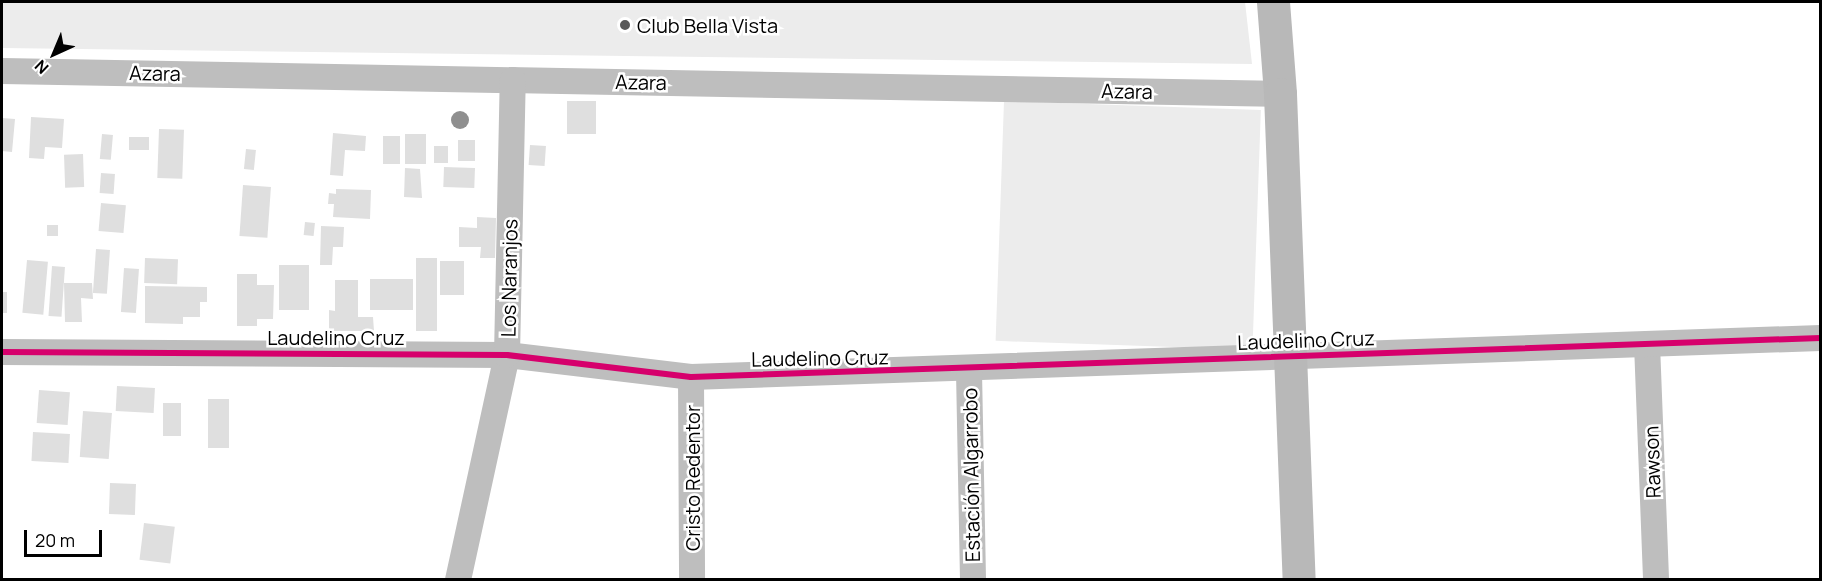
<!DOCTYPE html>
<meta charset="utf-8">
<style>
body{margin:0}
#map{position:relative;width:1822px;height:581px;overflow:hidden;background:#fff;font-family:Manrope,sans-serif}
div>[style]{position:absolute}
.green>*{inset:0;background:#ececec;transform-origin:0 0}
.building>*{inset:0;background:#dfdfdf;transform-origin:0 0}
.street>*{height:26px;margin:-13px;padding:0 13px;transform-origin:13px;border-radius:13px;background:#bebebe}
.secondary>*{height:33px;margin:-16.5px;padding:0 16.5px;transform-origin:16.5px;border-radius:16.5px;background:#b8b8b8}
.cycleway>*{height:6px;margin:-3px;padding:0 3px;transform-origin:3px;border-radius:3px;background:#d6006c}
.trees>*{width:18px;height:18px;margin:-9px;border-radius:50%;background:#8f8f8f}
.dots>*{width:16px;height:16px;translate:-50% -50%;box-sizing:border-box;border:3px solid #fff;border-radius:50%}
span{translate:-50% -50%;white-space:nowrap;text-align:center;line-height:1.15;-webkit-text-stroke:5px #fff;paint-order:stroke}
.poi-label{font-size:20px;color:#000}
.left{translate:0 -50%;text-align:left}
.street-label{font-size:20px;color:#000}
.frame{position:absolute;inset:0;border:3px solid #000;pointer-events:none}
.north{position:absolute;left:24px;top:24px;width:60px;height:60px;-webkit-text-stroke:4px #fff;paint-order:stroke;rotate:224deg;font-size:16px;font-weight:700;line-height:24px;text-align:center;color:#000}
.north::after{content:'';display:block;margin:auto;width:21px;height:27px;background:#000;clip-path:polygon(50% 0,100% 100%,50% 72%,0 100%)}
.scale{position:absolute;left:24px;top:530px;width:78px;height:27px;box-sizing:border-box;border:3px solid #000;border-top:0;padding-left:8px;font-size:18px;line-height:21px;white-space:nowrap;color:#000;-webkit-text-stroke:4px #fff;paint-order:stroke}
</style>
<div id="map">
<div class="green">
<i style="clip-path:polygon(2px 2px,1245px 2px,1252px 64px,2px 48px)"></i>
<i style="left:1004px;top:101px;width:257px;height:240px;rotate:2deg"></i>
</div>
<div class="building">
<i style="left:567px;top:101px;width:29px;height:33px"></i>
<i style="clip-path:polygon(31px 117px,64px 119px,62px 148px,45px 147px,44px 159px,29px 158px)"></i>
<i style="clip-path:polygon(2px 118px,15px 119px,12px 152px,2px 151px)"></i>
<i style="left:159px;top:129px;width:25px;height:49px;rotate:2deg"></i>
<i style="clip-path:polygon(333px 133px,366px 136px,365px 151px,345px 150px,343px 176px,330px 175px)"></i>
<i style="left:102px;top:134px;width:11px;height:25px;rotate:5deg"></i>
<i style="left:405px;top:134px;width:21px;height:30px"></i>
<i style="left:383px;top:136px;width:17px;height:28px"></i>
<i style="left:129px;top:137px;width:20px;height:13px"></i>
<i style="left:458px;top:140px;width:17px;height:21px"></i>
<i style="left:530px;top:145px;width:16px;height:20px;rotate:4deg"></i>
<i style="left:434px;top:146px;width:14px;height:17px"></i>
<i style="left:246px;top:149px;width:10px;height:20px;rotate:6deg"></i>
<i style="left:83px;top:154px;width:33px;height:19px;rotate:88deg"></i>
<i style="left:444px;top:167px;width:31px;height:20px;rotate:2deg"></i>
<i style="clip-path:polygon(405px 168px,420px 169px,422px 198px,404px 197px)"></i>
<i style="left:101px;top:173px;width:14px;height:20px;rotate:4deg"></i>
<i style="left:243px;top:185px;width:28px;height:51px;rotate:4deg"></i>
<i style="clip-path:polygon(336px 189px,371px 190px,370px 219px,333px 217px,334px 204px,328px 204px,329px 193px,336px 194px)"></i>
<i style="left:101px;top:203px;width:25px;height:28px;rotate:5deg"></i>
<i style="clip-path:polygon(477px 217px,496px 218px,495px 258px,480px 258px,481px 247px,459px 247px,459px 227px,477px 228px)"></i>
<i style="left:305px;top:222px;width:10px;height:13px;rotate:6deg"></i>
<i style="left:47px;top:225px;width:11px;height:11px"></i>
<i style="clip-path:polygon(321px 226px,344px 227px,343px 247px,333px 247px,332px 265px,320px 265px)"></i>
<i style="left:96px;top:249px;width:14px;height:44px;rotate:4deg"></i>
<i style="left:145px;top:258px;width:33px;height:25px;rotate:2deg"></i>
<i style="left:416px;top:258px;width:21px;height:73px"></i>
<i style="left:27px;top:260px;width:21px;height:53px;rotate:5deg"></i>
<i style="left:440px;top:261px;width:24px;height:34px"></i>
<i style="left:279px;top:265px;width:30px;height:45px"></i>
<i style="left:52px;top:266px;width:13px;height:50px;rotate:4deg"></i>
<i style="left:124px;top:268px;width:15px;height:44px;rotate:4deg"></i>
<i style="clip-path:polygon(237px 274px,257px 274px,257px 285px,274px 285px,273px 319px,257px 319px,257px 326px,237px 326px)"></i>
<i style="left:370px;top:279px;width:43px;height:31px"></i>
<i style="clip-path:polygon(335px 280px,358px 280px,358px 317px,373px 317px,374px 331px,329px 331px,329px 310px,335px 311px)"></i>
<i style="clip-path:polygon(64px 283px,92px 283px,93px 299px,81px 298px,82px 322px,65px 322px)"></i>
<i style="clip-path:polygon(145px 286px,207px 287px,207px 302px,200px 302px,200px 317px,183px 317px,183px 324px,145px 323px)"></i>
<i style="left:2px;top:292px;width:5px;height:21px"></i>
<i style="left:117px;top:386px;width:38px;height:25px;rotate:3deg"></i>
<i style="left:39px;top:390px;width:31px;height:33px;rotate:4deg"></i>
<i style="left:208px;top:399px;width:21px;height:49px"></i>
<i style="left:163px;top:403px;width:18px;height:33px"></i>
<i style="left:83px;top:411px;width:29px;height:46px;rotate:4deg"></i>
<i style="left:33px;top:432px;width:37px;height:29px;rotate:3deg"></i>
<i style="left:110px;top:483px;width:26px;height:31px;rotate:2deg"></i>
<i style="left:144px;top:523px;width:31px;height:37px;rotate:7deg"></i>
</div>
<div class="street">
<i style="left:2px;top:71px;width:1278px;rotate:1.03deg"></i>
<i style="left:1647px;top:344px;width:236px;rotate:87.8deg"></i>
<i style="left:2px;top:352px;width:505px;rotate:0.34deg"></i>
<i style="left:507px;top:355px;width:185px;rotate:6.8deg"></i>
<i style="left:691px;top:377px;width:1130px;rotate:-1.98deg"></i>
<i style="left:969px;top:371px;width:209px;rotate:88.9deg"></i>
<i style="left:691px;top:377px;width:203px;rotate:89.7deg"></i>
<i style="left:458px;top:580px;width:230px;rotate:-77.7deg"></i>
<i style="left:507px;top:355px;width:275px;rotate:-88.8deg"></i>
</div>
<div class="secondary">
<i style="left:1273px;top:2px;width:92px;rotate:85.6deg"></i>
<i style="left:1280px;top:94px;width:486px;rotate:87.8deg"></i>
</div>
<div class="cycleway">
<i style="left:2px;top:352px;width:505px;rotate:0.34deg"></i>
<i style="left:507px;top:355px;width:185px;rotate:6.8deg"></i>
<i style="left:691px;top:377px;width:1130px;rotate:-1.98deg"></i>
</div>
<div class="trees">
<i style="left:460px;top:120px"></i>
</div>
<div class="dots">
<i style="left:625px;top:25px;background:#595959"></i>
</div>
<div class="poi-label">
<span class="left" style="left:637px;top:25px">Club Bella Vista</span>
</div>
<div class="street-label">
<span style="left:155px;top:73px;rotate:1deg">Azara</span>
<span style="left:641px;top:82px;rotate:1deg">Azara</span>
<span style="left:1127px;top:91px;rotate:1deg">Azara</span>
<span style="left:509px;top:278px;rotate:-89deg">Los Naranjos</span>
<span style="left:336px;top:337px">Laudelino Cruz</span>
<span style="left:1306px;top:340px;rotate:-2deg">Laudelino Cruz</span>
<span style="left:820px;top:358px;rotate:-1deg">Laudelino Cruz</span>
<span style="left:1652px;top:462px;rotate:-92deg">Rawson</span>
<span style="left:971px;top:475px;rotate:-91deg">Estación Algarrobo</span>
<span style="left:692px;top:478px;rotate:-90deg">Cristo Redentor</span>
</div>
<div class="frame"></div>
<div class="north">N</div>
<div class="scale">20 m</div>
</div>
